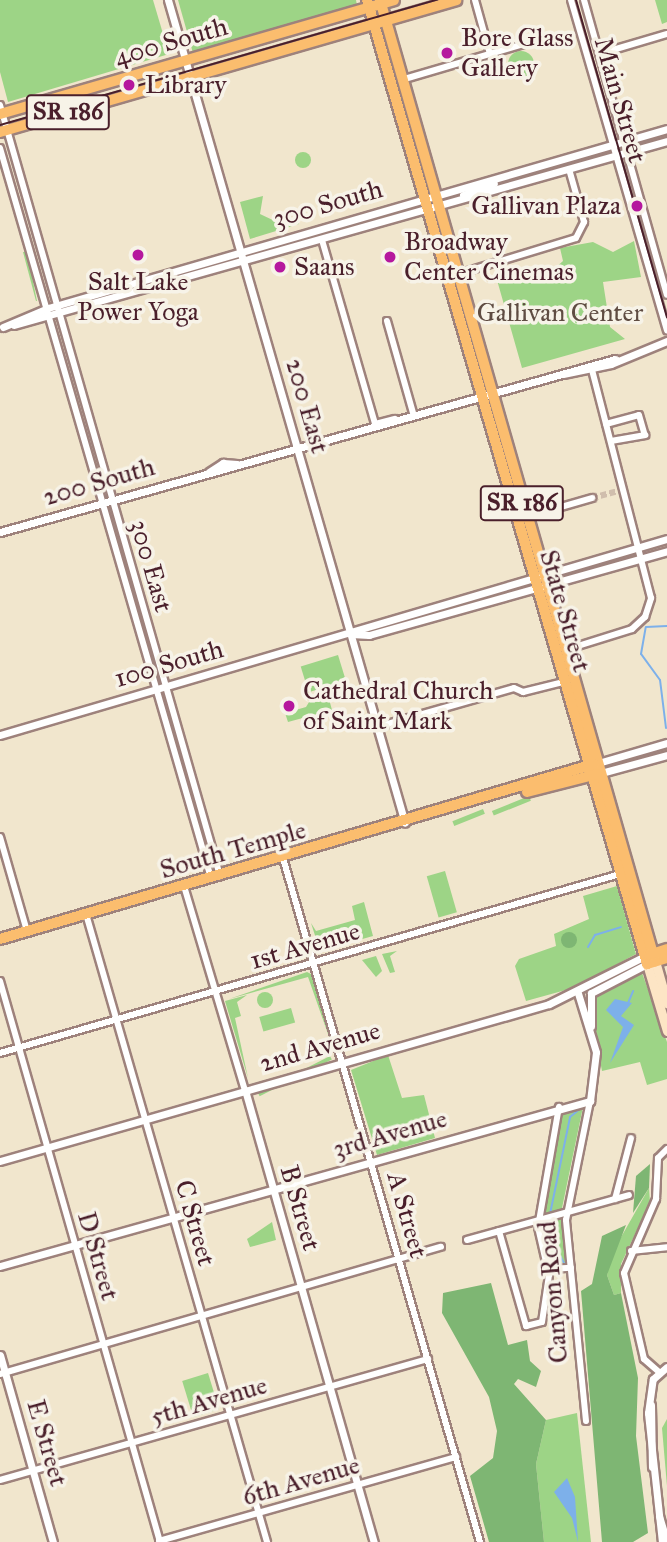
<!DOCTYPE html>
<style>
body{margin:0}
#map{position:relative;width:667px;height:1542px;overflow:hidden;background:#f1e6cd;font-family:"IM FELL Great Primer",serif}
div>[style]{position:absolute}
.green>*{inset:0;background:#9dd486;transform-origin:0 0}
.round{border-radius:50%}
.forest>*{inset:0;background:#7eb673}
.water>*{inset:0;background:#7db0ea}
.stream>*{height:2px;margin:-1px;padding:0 1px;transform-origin:1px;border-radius:1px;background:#7db0ea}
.minor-tunnel>*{height:6px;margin-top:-3px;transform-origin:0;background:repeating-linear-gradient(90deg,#d0bead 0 6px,transparent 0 9px)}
.roads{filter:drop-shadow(2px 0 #9e827c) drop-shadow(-2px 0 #9e827c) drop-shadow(0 2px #9e827c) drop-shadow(0 -2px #9e827c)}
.minor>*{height:6px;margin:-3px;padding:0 3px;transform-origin:3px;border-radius:3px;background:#fff}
.tertiary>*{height:7px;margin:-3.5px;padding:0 3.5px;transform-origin:3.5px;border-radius:3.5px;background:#fff}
.secondary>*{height:9px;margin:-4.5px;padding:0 4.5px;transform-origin:4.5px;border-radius:4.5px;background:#fde5c5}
.primary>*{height:10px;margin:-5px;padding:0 5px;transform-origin:5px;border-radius:5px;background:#fbbd6e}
.tram>*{height:2px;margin:-1px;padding:0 1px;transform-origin:1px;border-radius:1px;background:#4a1f2b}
.dots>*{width:19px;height:19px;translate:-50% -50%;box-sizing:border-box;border:4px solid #f7f3e8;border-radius:50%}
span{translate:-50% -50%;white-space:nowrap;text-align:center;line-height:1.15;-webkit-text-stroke:7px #f7f3e8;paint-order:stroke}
.shield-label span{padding:2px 5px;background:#f7f3e8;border:2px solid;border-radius:5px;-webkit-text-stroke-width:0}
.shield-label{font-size:24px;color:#4a1f2b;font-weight:700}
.poi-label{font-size:26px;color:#4a1f2b}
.left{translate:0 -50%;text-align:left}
.right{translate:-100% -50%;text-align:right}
.street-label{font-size:26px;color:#4a1f2b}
.park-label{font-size:26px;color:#5f4c42}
</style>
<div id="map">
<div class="green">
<i style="clip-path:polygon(0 0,153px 0,169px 54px,8px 102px,0 72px)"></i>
<i style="clip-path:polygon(178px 0,356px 0,357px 5px,193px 53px)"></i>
<i style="clip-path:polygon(655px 0,667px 0,667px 22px,662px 24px)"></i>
<i class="round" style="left:508px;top:51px;width:26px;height:26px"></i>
<i class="round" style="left:295px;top:152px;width:16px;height:16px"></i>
<i style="clip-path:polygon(263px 196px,260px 214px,279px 223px,297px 218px,299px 224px,250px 239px,240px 202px)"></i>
<i style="clip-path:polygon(634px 241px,641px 277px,603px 282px,610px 327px,625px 339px,522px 368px,495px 273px,508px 269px,523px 278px,554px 269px,563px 261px,560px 248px,593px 242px,613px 252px)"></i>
<i style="clip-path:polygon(23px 252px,27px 252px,37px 301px,36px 301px)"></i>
<i style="left:338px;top:655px;width:27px;height:39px;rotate:73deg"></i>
<i style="clip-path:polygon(314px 694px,316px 702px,329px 699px,332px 710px,288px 722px,285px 713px,306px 707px)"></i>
<i style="left:529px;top:796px;width:5px;height:40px;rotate:68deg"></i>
<i style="left:483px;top:809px;width:5px;height:33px;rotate:68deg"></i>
<i style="left:445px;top:871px;width:43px;height:19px;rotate:74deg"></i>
<i style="clip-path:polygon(617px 886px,636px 954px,573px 988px,526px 1001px,515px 966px,519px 959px,556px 946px,554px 934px,589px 919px,583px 896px)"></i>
<i style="clip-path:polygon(364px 902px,373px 936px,320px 951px,311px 923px,316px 931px,355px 920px,352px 906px)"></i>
<i style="clip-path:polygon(397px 951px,390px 956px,395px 972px,390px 973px,382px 954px)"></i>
<i style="clip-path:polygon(376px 956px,382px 971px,376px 977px,362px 960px)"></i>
<i style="clip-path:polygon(641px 970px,667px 1042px,667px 1079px,647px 1085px,640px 1062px,602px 1071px,590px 1008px,595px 993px)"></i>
<i style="clip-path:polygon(307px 972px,313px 975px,335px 1054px,308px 977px,229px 999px)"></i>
<i class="round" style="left:257px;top:992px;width:16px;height:16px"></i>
<i style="clip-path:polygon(247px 995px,237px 1002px,241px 1016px,235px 1018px,248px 1078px,225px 1001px)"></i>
<i style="left:291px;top:1008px;width:15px;height:33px;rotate:74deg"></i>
<i style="clip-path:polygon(388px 1055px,402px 1098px,424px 1095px,435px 1138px,377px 1155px,351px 1070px)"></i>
<i style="left:330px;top:1056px;width:4px;height:81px;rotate:63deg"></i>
<i style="clip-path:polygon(583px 1107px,562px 1208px,567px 1262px,555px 1265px,541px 1230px,543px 1206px,562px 1113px)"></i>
<i style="clip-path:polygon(649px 1188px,650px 1202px,621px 1264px,621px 1293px,614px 1295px,607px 1275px,612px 1253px)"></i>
<i style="clip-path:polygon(272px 1222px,276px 1240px,250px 1247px,247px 1239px)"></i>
<i style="left:208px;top:1373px;width:38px;height:27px;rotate:73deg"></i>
<i style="clip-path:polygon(577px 1413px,591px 1542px,544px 1542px,536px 1464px,546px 1420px)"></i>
<i style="clip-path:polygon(667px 1419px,667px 1486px,662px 1428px)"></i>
</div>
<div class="forest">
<i class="round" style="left:561px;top:932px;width:16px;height:16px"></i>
<i style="clip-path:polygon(650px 1164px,649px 1188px,633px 1213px,636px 1176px)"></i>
<i style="clip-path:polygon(626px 1225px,607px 1275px,614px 1295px,621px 1293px,638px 1378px,636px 1436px,648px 1533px,633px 1542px,602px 1542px,581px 1291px,592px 1284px,602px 1236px)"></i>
<i style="clip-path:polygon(491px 1283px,508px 1345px,527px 1340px,530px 1361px,541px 1371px,536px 1387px,518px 1379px,514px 1384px,546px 1420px,536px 1464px,544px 1542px,489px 1542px,470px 1476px,493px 1458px,497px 1431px,489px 1397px,442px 1313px,443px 1293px)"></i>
</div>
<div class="water">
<i style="clip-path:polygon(615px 999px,632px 1003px,621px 1016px,634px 1025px,610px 1063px,623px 1027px,606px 1010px)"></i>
<i style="clip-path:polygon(567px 1478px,575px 1497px,578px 1542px,572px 1518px,554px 1492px)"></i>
</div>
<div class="stream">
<i style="left:666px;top:728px;width:48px;rotate:-97.1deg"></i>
<i style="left:660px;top:680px;width:32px;rotate:-126deg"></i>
<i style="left:641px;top:654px;width:27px;rotate:-80deg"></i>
<i style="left:646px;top:627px;width:21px;rotate:-3deg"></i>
<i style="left:588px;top:947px;width:14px;rotate:-60deg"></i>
<i style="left:595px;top:935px;width:27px;rotate:-17deg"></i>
<i style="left:628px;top:1003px;width:13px;rotate:-67deg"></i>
<i style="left:550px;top:1214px;width:99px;rotate:-78.3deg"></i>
<i style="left:570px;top:1117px;width:13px;rotate:-39deg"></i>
<i style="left:549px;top:1220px;width:16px;rotate:90deg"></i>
<i style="left:549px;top:1236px;width:31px;rotate:61deg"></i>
</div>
<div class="minor-tunnel">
<i style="left:592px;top:498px;width:27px;rotate:-15deg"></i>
</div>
<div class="roads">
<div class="minor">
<i style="left:475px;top:0;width:56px;rotate:74.5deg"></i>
<i style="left:571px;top:0;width:344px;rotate:73.8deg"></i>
<i style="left:584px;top:0;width:306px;rotate:74.3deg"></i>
<i style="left:599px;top:54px;width:71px;rotate:-16.4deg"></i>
<i style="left:401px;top:80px;width:131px;rotate:-16.4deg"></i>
<i style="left:0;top:105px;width:802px;rotate:74.07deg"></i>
<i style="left:0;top:148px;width:760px;rotate:73.88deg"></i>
<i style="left:322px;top:240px;width:191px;rotate:73.9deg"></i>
<i style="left:458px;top:274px;width:123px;rotate:-17deg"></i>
<i style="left:576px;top:238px;width:18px;rotate:-63deg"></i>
<i style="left:584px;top:222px;width:55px;rotate:-105.8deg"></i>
<i style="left:387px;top:321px;width:96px;rotate:74.2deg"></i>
<i style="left:606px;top:424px;width:34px;rotate:-15deg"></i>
<i style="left:639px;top:415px;width:19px;rotate:74deg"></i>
<i style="left:611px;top:441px;width:35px;rotate:-10deg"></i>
<i style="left:526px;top:517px;width:69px;rotate:-16.1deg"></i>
<i style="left:565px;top:650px;width:70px;rotate:-17.4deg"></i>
<i style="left:632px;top:629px;width:18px;rotate:-43deg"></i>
<i style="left:645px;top:617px;width:20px;rotate:-72deg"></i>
<i style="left:651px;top:598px;width:236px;rotate:-104.5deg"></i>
<i style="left:377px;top:727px;width:142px;rotate:-15.9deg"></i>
<i style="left:514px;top:688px;width:10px;rotate:24deg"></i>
<i style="left:523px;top:692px;width:41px;rotate:-14deg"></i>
<i style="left:0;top:837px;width:98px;rotate:74deg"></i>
<i style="left:283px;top:858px;width:712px;rotate:73.93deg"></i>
<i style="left:184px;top:886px;width:213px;rotate:73.4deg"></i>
<i style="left:86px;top:914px;width:654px;rotate:73.92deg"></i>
<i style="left:0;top:981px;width:583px;rotate:74.08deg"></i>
<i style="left:0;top:1053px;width:645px;rotate:-16.1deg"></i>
<i style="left:615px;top:1199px;width:63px;rotate:-75.3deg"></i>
<i style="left:499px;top:1231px;width:99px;rotate:74.1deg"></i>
<i style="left:526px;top:1326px;width:16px;rotate:-14deg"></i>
<i style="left:542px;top:1322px;width:48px;rotate:-81.5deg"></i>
<i style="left:549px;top:1275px;width:49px;rotate:-102.9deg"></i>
<i style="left:538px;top:1227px;width:122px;rotate:-80.1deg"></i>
<i style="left:467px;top:1240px;width:168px;rotate:-15.5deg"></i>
<i style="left:631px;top:1251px;width:36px;rotate:-6deg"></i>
<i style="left:549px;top:1269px;width:22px;rotate:-3deg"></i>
<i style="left:659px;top:1372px;width:20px;rotate:-139deg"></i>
<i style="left:644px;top:1359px;width:88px;rotate:-103.1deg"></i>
<i style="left:624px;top:1273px;width:81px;rotate:-66.6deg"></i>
<i style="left:656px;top:1199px;width:41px;rotate:-87.2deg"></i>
<i style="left:658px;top:1158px;width:13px;rotate:-45deg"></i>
<i style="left:0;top:1374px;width:459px;rotate:-16.1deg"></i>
<i style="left:586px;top:1421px;width:202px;rotate:-95.7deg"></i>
<i style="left:566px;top:1220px;width:121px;rotate:-78.6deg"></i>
<i style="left:0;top:1480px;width:445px;rotate:-15.8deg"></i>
<i style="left:159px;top:1541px;width:309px;rotate:-15.8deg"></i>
</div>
<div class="tertiary">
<i style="left:168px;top:0;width:856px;rotate:73.94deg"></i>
<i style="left:463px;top:195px;width:33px;rotate:-21deg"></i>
<i style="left:14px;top:325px;width:678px;rotate:-15.74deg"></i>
<i style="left:3px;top:327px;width:49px;rotate:-22.9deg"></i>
<i style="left:48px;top:308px;width:644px;rotate:-16.13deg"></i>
<i style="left:563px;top:374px;width:49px;rotate:-11.8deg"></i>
<i style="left:611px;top:364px;width:61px;rotate:-22.3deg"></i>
<i style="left:375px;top:424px;width:20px;rotate:-15deg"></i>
<i style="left:209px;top:472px;width:17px;rotate:-33deg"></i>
<i style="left:223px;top:463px;width:14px;rotate:4deg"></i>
<i style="left:0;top:532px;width:639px;rotate:-15.71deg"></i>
<i style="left:351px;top:634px;width:18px;rotate:3deg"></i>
<i style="left:369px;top:635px;width:310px;rotate:-15.7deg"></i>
<i style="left:0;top:735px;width:695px;rotate:-16.38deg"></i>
<i style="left:598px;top:763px;width:72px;rotate:-16.2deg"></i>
<i style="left:601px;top:773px;width:68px;rotate:-15.3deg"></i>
<i style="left:591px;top:1026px;width:33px;rotate:-90deg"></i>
<i style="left:591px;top:993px;width:63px;rotate:-27.4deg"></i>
<i style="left:245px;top:1090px;width:470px;rotate:74.1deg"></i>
<i style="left:0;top:1161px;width:571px;rotate:-15.96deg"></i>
<i style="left:549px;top:1004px;width:107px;rotate:-26.6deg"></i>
<i style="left:0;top:1266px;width:613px;rotate:-15.62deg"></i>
<i style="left:590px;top:1101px;width:49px;rotate:-83deg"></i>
<i style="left:596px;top:1052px;width:62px;rotate:-107deg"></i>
<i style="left:0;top:1355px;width:194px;rotate:74.2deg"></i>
<i style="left:651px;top:1405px;width:62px;rotate:89.1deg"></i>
<i style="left:659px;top:1516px;width:27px;rotate:73deg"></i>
<i style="left:662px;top:1542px;width:130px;rotate:-96.2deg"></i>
<i style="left:648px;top:1413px;width:34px;rotate:-82deg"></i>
<i style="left:653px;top:1379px;width:18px;rotate:-41deg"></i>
</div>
<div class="secondary">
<i style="left:655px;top:961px;width:44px;rotate:74.1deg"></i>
<i style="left:647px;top:964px;width:70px;rotate:73.4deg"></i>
</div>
<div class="primary">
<i style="left:367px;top:0;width:1004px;rotate:73.8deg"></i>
<i style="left:647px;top:964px;width:21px;rotate:-17deg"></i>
<i style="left:380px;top:0;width:1000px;rotate:74.03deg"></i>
<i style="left:0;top:114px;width:410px;rotate:-16.1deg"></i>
<i style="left:0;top:132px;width:475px;rotate:-16.1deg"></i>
<i style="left:527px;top:792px;width:72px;rotate:-14.4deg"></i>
<i style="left:0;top:939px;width:619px;rotate:-16.42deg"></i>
<i style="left:649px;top:955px;width:19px;rotate:-18deg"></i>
</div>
</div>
<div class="tram">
<i style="left:576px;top:0;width:330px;rotate:74deg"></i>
<i style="left:0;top:125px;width:455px;rotate:-16deg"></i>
</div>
<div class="dots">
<i style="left:447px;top:53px;background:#b5179e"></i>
<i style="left:129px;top:85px;background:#b5179e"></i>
<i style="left:637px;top:206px;background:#b5179e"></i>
<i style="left:138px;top:255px;background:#b5179e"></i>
<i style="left:390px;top:257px;background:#b5179e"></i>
<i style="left:280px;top:267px;background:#b5179e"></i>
<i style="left:289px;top:706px;background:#b5179e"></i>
</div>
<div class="shield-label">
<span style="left:68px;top:112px">SR 186</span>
<span style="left:522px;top:503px">SR 186</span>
</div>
<div class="poi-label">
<span class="left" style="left:461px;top:53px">Bore Glass<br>Gallery</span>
<span class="left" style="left:145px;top:85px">Library</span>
<span class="right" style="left:621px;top:206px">Gallivan Plaza</span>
<span class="left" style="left:404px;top:257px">Broadway<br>Center Cinemas</span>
<span class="left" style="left:294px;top:267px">Saans</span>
<span style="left:138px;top:297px">Salt Lake<br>Power Yoga</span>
<span class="left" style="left:303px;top:706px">Cathedral Church<br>of Saint Mark</span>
</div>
<div class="street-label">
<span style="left:171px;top:42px;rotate:-16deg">400 South</span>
<span style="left:620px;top:100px;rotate:74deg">Main Street</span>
<span style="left:328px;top:204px;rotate:-16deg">300 South</span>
<span style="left:307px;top:406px;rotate:74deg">200 East</span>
<span style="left:99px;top:482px;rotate:-16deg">200 South</span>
<span style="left:151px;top:566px;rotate:74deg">300 East</span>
<span style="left:565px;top:611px;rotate:74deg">State Street</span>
<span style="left:169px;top:664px;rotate:-16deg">100 South</span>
<span style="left:233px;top:850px;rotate:-16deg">South Temple</span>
<span style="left:305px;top:946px;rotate:-16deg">1st Avenue</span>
<span style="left:320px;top:1047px;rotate:-16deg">2nd Avenue</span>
<span style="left:390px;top:1134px;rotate:-16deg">3rd Avenue</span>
<span style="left:300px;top:1208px;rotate:74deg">B Street</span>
<span style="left:407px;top:1215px;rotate:74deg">A Street</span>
<span style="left:195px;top:1223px;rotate:74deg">C Street</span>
<span style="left:98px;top:1256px;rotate:74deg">D Street</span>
<span style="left:553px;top:1292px;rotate:-95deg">Canyon Road</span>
<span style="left:209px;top:1401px;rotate:-16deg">5th Avenue</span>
<span style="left:47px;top:1443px;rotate:74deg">E Street</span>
<span style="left:301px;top:1481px;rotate:-16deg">6th Avenue</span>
</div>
<div class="park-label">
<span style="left:560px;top:313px">Gallivan Center</span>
</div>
</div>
